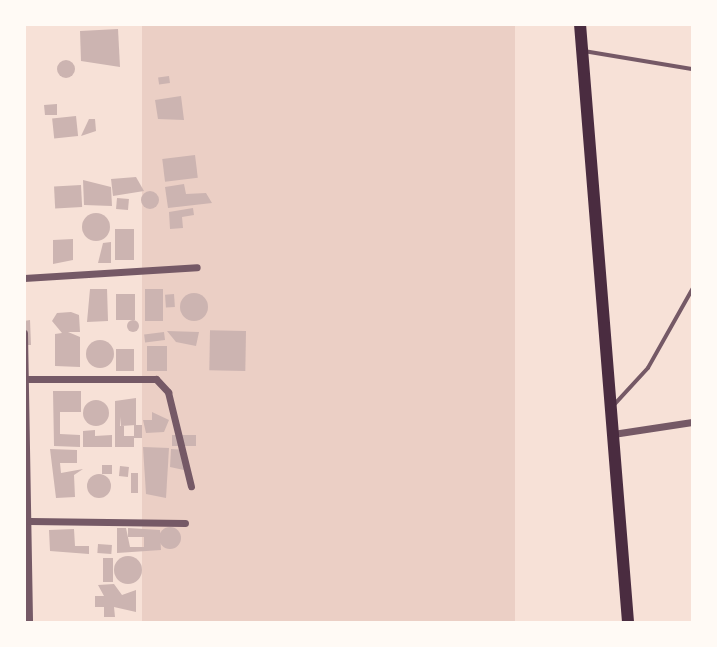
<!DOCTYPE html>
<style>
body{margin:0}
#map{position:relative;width:717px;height:647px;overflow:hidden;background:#f7e1d7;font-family:Ubuntu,sans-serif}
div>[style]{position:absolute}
.green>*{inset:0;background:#ebcfc5;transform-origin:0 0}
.building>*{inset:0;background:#ccb4b1;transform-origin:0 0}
.round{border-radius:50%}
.service>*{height:3.5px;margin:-1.75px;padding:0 1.75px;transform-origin:1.75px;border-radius:1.75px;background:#755966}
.minor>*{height:7px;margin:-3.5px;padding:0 3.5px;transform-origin:3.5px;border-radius:3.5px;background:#755966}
.trunk>*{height:12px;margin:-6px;padding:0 6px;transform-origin:6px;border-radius:6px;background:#4a2c40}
span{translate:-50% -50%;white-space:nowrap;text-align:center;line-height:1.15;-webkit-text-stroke:5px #fffaf5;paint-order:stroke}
.frame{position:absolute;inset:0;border:26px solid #fffaf5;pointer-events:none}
</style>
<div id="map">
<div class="green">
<i style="left:142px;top:25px;width:373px;height:598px"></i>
</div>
<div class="building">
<i style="clip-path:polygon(118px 29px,120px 67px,81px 61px,80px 31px)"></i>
<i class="round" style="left:57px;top:60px;width:18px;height:18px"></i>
<i style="left:169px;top:76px;width:7px;height:11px;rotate:82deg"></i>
<i style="clip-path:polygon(181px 96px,184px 120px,158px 119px,155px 100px)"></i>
<i style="clip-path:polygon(57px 104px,57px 115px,45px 115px,44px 105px)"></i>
<i style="left:76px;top:116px;width:20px;height:24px;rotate:84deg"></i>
<i style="clip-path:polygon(89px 119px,95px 119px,96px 131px,81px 136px)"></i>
<i style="left:195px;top:155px;width:23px;height:33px;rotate:83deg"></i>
<i style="clip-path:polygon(136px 177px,144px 191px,113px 196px,111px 179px)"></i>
<i style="clip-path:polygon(83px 180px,111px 187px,112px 206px,84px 205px)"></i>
<i style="clip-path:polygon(184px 184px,186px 194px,206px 193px,212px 203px,168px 208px,165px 187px)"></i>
<i style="left:81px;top:185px;width:22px;height:27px;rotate:87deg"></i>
<i class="round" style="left:141px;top:191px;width:18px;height:18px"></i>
<i style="left:117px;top:198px;width:12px;height:11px;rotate:5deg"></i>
<i style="clip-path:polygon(193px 208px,194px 215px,182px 217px,183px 228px,170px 229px,169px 212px)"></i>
<i class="round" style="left:82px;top:213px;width:28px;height:28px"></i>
<i style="left:115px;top:229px;width:19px;height:31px"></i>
<i style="clip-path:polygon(73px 239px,73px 260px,53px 264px,53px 240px)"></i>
<i style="clip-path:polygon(111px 242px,111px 263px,98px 263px,103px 243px)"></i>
<i style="clip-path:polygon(90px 289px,107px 289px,108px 321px,87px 322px)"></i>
<i style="left:145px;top:289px;width:18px;height:32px"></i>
<i class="round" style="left:180px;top:293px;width:28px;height:28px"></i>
<i style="left:116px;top:294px;width:19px;height:26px"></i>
<i style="left:174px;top:294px;width:13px;height:9px;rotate:86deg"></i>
<i style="clip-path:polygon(71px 312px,79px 315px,80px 332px,68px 332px,80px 337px,80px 367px,55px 366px,55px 334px,62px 333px,52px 321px,57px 313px)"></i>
<i class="round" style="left:127px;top:320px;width:12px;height:12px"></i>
<i style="clip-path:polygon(30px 320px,31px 345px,24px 345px,24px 321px)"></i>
<i style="clip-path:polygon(167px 331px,199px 332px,196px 346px,176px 342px)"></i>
<i style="left:246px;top:331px;width:40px;height:36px;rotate:91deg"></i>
<i style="left:164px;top:332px;width:8px;height:20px;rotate:83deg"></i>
<i class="round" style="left:86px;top:340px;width:28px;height:28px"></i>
<i style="left:147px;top:346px;width:20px;height:25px"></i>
<i style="left:116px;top:349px;width:18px;height:22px"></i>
<i style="clip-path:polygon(53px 391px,81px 391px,81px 412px,60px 412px,60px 434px,80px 435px,80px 447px,54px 446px)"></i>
<i style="clip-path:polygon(136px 398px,136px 425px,121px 426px,120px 417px,120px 426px,124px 426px,124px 436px,134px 436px,134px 447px,115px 447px,115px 401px)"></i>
<i class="round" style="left:83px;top:400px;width:26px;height:26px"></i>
<i style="clip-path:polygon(152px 412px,169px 420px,164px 432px,146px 433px,143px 420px,152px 420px)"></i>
<i style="left:134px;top:425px;width:8px;height:13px"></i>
<i style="clip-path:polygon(95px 430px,95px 436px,112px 435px,112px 447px,83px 447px,83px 431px)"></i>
<i style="left:172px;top:435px;width:24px;height:11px"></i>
<i style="clip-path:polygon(143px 447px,169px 448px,166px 498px,146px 494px)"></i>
<i style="clip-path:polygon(50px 449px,77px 450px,77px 463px,60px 463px,61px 473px,83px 469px,74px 475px,75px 497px,56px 498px)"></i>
<i style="clip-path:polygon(171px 449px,186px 450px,184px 470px,170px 467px)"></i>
<i style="left:102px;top:465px;width:10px;height:9px"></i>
<i style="left:120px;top:466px;width:9px;height:10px;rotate:6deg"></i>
<i style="left:131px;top:473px;width:7px;height:20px"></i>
<i class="round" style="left:87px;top:474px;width:24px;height:24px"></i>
<i class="round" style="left:159px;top:527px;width:22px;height:22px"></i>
<i style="clip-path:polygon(117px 528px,126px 528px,130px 547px,144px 547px,144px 537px,128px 537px,128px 528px,160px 530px,161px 550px,117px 553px)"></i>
<i style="clip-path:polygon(74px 529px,75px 546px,89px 546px,89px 554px,50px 551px,49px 530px)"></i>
<i style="left:98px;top:544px;width:14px;height:9px;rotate:4deg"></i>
<i class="round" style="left:114px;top:556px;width:28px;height:28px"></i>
<i style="left:103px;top:558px;width:10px;height:24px"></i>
<i style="clip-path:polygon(114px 584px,122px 595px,136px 590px,136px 612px,114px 607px,115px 617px,104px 617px,104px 607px,95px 607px,95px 596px,104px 596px,98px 585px)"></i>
</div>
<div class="service">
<i style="left:584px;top:51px;width:109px;rotate:9.5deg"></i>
<i style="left:614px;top:405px;width:50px;rotate:-47.4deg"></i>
<i style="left:648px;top:368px;width:90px;rotate:-60.6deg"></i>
</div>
<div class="minor">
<i style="left:24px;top:278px;width:173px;rotate:-3.6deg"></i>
<i style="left:24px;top:333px;width:289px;rotate:89deg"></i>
<i style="left:27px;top:379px;width:129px"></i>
<i style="left:156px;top:379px;width:18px;rotate:47deg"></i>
<i style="left:168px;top:392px;width:97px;rotate:76.3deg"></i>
<i style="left:613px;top:434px;width:80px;rotate:-8.6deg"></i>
<i style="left:30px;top:521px;width:155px;rotate:0.7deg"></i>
</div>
<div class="trunk">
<i style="left:580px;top:24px;width:600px;rotate:85.41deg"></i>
</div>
<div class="frame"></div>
</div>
